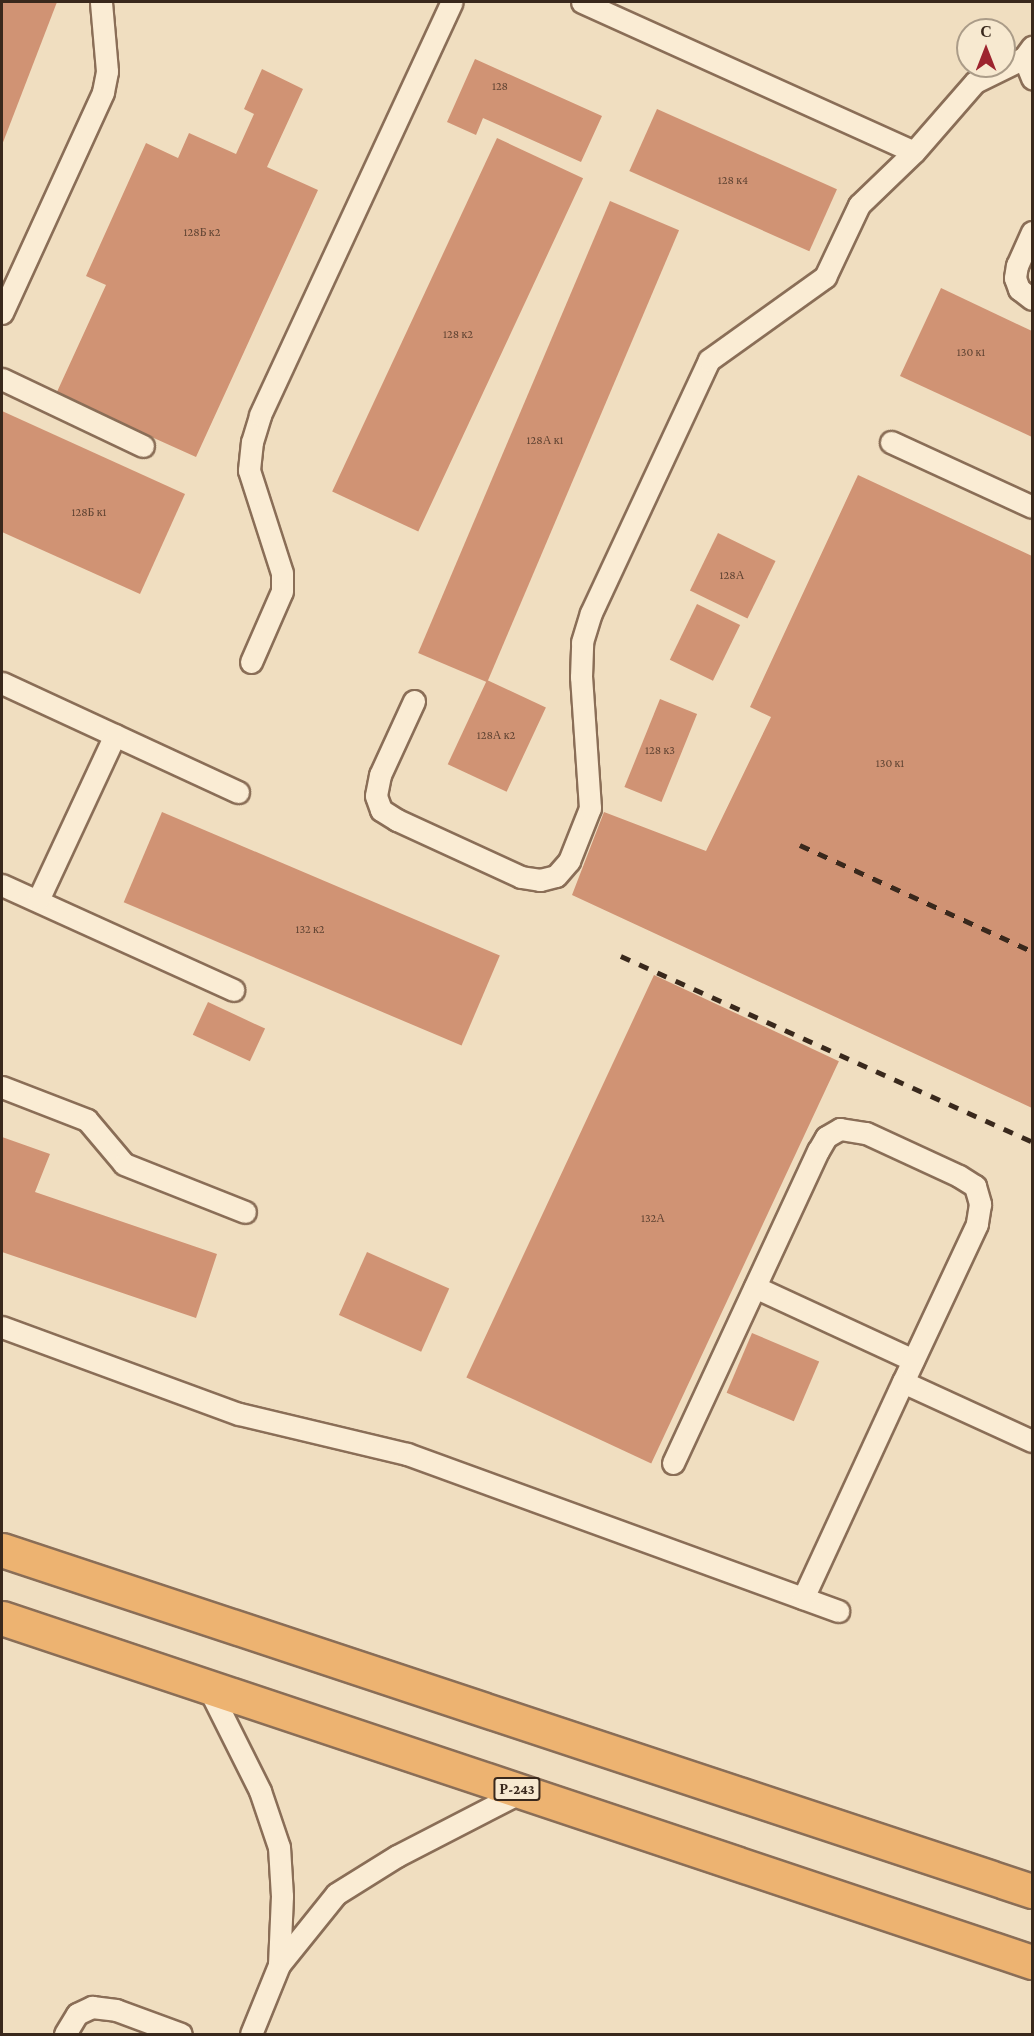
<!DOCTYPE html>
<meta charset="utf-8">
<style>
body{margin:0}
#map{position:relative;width:1034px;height:2036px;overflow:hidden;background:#f0dec0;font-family:"Crimson Pro",serif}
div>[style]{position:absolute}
.building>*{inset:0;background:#d09374;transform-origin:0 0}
.roads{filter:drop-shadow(2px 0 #8a6e57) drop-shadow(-2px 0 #8a6e57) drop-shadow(0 2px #8a6e57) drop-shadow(0 -2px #8a6e57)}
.service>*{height:21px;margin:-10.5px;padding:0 10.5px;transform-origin:10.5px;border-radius:10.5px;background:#faecd4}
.trunk>*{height:33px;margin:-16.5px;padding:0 16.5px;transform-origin:16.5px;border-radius:16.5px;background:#edb371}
.rail>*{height:4.5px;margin-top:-2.25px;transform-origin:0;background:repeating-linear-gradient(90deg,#39281c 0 10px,transparent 0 20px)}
span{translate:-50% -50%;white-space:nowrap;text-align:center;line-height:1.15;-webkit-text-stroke:5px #f7e9d0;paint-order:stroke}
.number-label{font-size:12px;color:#5f4332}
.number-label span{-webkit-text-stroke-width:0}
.shield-label span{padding:2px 4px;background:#f7e9d0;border:2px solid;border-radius:4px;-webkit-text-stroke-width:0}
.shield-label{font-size:14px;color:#39281c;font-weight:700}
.frame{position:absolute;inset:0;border:3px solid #39281c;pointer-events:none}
.north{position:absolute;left:956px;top:18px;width:60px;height:60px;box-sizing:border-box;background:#f7e9d0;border:2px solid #ab9c88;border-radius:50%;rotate:0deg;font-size:16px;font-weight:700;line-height:24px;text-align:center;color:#39281c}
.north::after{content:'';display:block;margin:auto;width:21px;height:27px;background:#9d242e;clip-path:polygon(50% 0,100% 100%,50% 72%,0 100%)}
</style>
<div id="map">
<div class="building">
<i style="clip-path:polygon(2px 2px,57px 2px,2px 145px)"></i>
<i style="clip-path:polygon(475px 59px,602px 116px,581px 162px,483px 118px,476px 135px,447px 122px)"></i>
<i style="clip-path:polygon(262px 69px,303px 89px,267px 167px,318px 190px,196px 457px,56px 394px,106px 285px,86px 276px,146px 143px,178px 158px,189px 133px,236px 154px,254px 114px,244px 109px)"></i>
<i style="left:657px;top:109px;width:197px;height:68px;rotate:24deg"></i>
<i style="left:497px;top:138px;width:95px;height:390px;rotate:25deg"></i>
<i style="left:610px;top:201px;width:75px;height:491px;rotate:23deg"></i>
<i style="clip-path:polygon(941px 288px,1032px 331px,1032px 437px,900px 376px)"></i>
<i style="clip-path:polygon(2px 411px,185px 494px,140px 594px,2px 532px)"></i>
<i style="clip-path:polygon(858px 475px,1032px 556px,1032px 1108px,572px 895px,604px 812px,706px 851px,771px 717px,750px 707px)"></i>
<i style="left:718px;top:533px;width:64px;height:64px;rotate:26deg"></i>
<i style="left:697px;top:604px;width:48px;height:62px;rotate:26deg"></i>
<i style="left:487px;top:680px;width:65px;height:93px;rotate:25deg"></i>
<i style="left:660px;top:699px;width:40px;height:95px;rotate:22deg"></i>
<i style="left:162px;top:812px;width:367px;height:98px;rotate:23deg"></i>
<i style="left:654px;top:975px;width:204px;height:444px;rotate:25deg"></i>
<i style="left:208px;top:1002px;width:63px;height:36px;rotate:25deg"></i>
<i style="clip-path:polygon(2px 1137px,50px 1154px,35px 1192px,217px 1254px,196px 1318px,2px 1252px)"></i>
<i style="left:367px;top:1252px;width:90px;height:69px;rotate:24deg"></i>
<i style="left:752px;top:1333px;width:73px;height:65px;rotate:23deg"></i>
</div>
<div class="roads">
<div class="service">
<i style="left:582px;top:2px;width:364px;rotate:24.3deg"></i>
<i style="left:914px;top:152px;width:93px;rotate:-48.9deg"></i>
<i style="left:975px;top:82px;width:55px;rotate:-26.1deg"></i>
<i style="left:1024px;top:58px;width:14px;rotate:-54deg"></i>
<i style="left:1024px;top:58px;width:22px;rotate:68deg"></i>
<i style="left:1032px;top:232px;width:36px;rotate:114deg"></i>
<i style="left:1017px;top:265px;width:13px;rotate:99deg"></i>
<i style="left:1015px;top:278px;width:12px;rotate:70deg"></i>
<i style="left:1019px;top:289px;width:16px;rotate:38deg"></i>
<i style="left:2px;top:313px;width:243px;rotate:-65.4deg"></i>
<i style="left:103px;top:92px;width:21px;rotate:-79deg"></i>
<i style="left:107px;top:71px;width:69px;rotate:-95deg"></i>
<i style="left:2px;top:379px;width:156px;rotate:25.4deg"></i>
<i style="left:891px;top:442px;width:155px;rotate:24.7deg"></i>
<i style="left:251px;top:662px;width:77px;rotate:-66.4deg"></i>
<i style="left:282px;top:591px;width:18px;rotate:-90deg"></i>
<i style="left:282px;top:573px;width:108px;rotate:-107.8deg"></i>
<i style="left:249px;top:470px;width:28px;rotate:-84deg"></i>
<i style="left:252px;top:442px;width:28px;rotate:-73deg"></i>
<i style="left:260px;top:415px;width:455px;rotate:-65.1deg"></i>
<i style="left:2px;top:683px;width:260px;rotate:24.8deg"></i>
<i style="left:414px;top:701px;width:81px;rotate:114.7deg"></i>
<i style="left:380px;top:775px;width:21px;rotate:101deg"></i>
<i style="left:376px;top:796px;width:15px;rotate:70deg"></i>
<i style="left:381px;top:810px;width:19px;rotate:32deg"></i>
<i style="left:397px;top:820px;width:136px;rotate:24.7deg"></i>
<i style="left:521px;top:877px;width:19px;rotate:9deg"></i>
<i style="left:540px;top:880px;width:16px;rotate:-14deg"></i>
<i style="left:556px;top:876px;width:20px;rotate:-49deg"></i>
<i style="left:569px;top:861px;width:57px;rotate:-68.4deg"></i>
<i style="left:590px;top:808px;width:131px;rotate:-93.9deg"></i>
<i style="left:581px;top:677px;width:35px;rotate:-88deg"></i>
<i style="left:582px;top:642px;width:30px;rotate:-73deg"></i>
<i style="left:591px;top:613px;width:279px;rotate:-65deg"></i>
<i style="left:709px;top:360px;width:143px;rotate:-35.6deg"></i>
<i style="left:825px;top:277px;width:80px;rotate:-64.7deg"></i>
<i style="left:859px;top:205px;width:76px;rotate:-43.9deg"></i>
<i style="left:2px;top:885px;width:254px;rotate:24.4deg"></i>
<i style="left:38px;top:900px;width:182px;rotate:-65deg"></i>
<i style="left:2px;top:1087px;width:91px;rotate:21.2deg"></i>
<i style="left:87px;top:1120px;width:57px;rotate:49.9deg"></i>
<i style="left:124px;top:1164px;width:130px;rotate:21.6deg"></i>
<i style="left:755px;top:1287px;width:174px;rotate:24.8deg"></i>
<i style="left:2px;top:1327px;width:252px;rotate:20.2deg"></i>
<i style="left:239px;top:1414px;width:173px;rotate:13.4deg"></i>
<i style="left:407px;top:1454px;width:459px;rotate:20deg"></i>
<i style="left:673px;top:1463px;width:344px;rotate:-65.1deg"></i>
<i style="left:818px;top:1151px;width:16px;rotate:-60deg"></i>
<i style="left:826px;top:1137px;width:16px;rotate:-30deg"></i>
<i style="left:840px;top:1129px;width:26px;rotate:9deg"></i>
<i style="left:866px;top:1133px;width:102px;rotate:24.8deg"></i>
<i style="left:959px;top:1176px;width:19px;rotate:32deg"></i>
<i style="left:975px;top:1186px;width:19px;rotate:74deg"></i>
<i style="left:980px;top:1204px;width:20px;rotate:99deg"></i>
<i style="left:977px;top:1224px;width:174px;rotate:115.1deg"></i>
<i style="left:803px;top:1598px;width:238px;rotate:-65.2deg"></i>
<i style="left:903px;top:1382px;width:142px;rotate:24.6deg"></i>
<i style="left:207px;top:1685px;width:119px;rotate:63.4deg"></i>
<i style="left:260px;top:1791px;width:59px;rotate:71.3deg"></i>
<i style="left:279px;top:1847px;width:49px;rotate:86.5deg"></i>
<i style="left:282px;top:1896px;width:69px;rotate:92.5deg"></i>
<i style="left:65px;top:2034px;width:23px;rotate:-59deg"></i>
<i style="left:77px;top:2014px;width:17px;rotate:-25deg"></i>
<i style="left:92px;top:2007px;width:24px;rotate:7deg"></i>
<i style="left:116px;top:2010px;width:69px;rotate:20.3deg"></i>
<i style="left:251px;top:2034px;width:74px;rotate:-67.9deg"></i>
<i style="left:279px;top:1965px;width:91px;rotate:-51.2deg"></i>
<i style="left:336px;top:1894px;width:72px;rotate:-31.9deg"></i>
<i style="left:397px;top:1856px;width:142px;rotate:-27.3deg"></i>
</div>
<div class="trunk">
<i style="left:2px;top:1550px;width:1085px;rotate:18.32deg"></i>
<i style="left:2px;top:1618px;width:1086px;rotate:18.47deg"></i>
</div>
</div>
<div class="rail">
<i style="left:800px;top:845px;width:255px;rotate:24.6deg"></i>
<i style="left:621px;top:956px;width:451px;rotate:24.3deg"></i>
</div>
<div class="number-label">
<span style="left:500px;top:87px">128</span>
<span style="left:733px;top:181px">128 к4</span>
<span style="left:202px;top:233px">128Б к2</span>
<span style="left:458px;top:335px">128 к2</span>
<span style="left:971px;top:353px">130 к1</span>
<span style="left:545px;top:441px">128А к1</span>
<span style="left:89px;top:513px">128Б к1</span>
<span style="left:732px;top:576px">128А</span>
<span style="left:496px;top:736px">128А к2</span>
<span style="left:660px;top:751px">128 к3</span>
<span style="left:890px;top:764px">130 к1</span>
<span style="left:310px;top:930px">132 к2</span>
<span style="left:653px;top:1219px">132А</span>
</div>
<div class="shield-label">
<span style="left:517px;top:1789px">Р-243</span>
</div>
<div class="frame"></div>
<div class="north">С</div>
</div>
